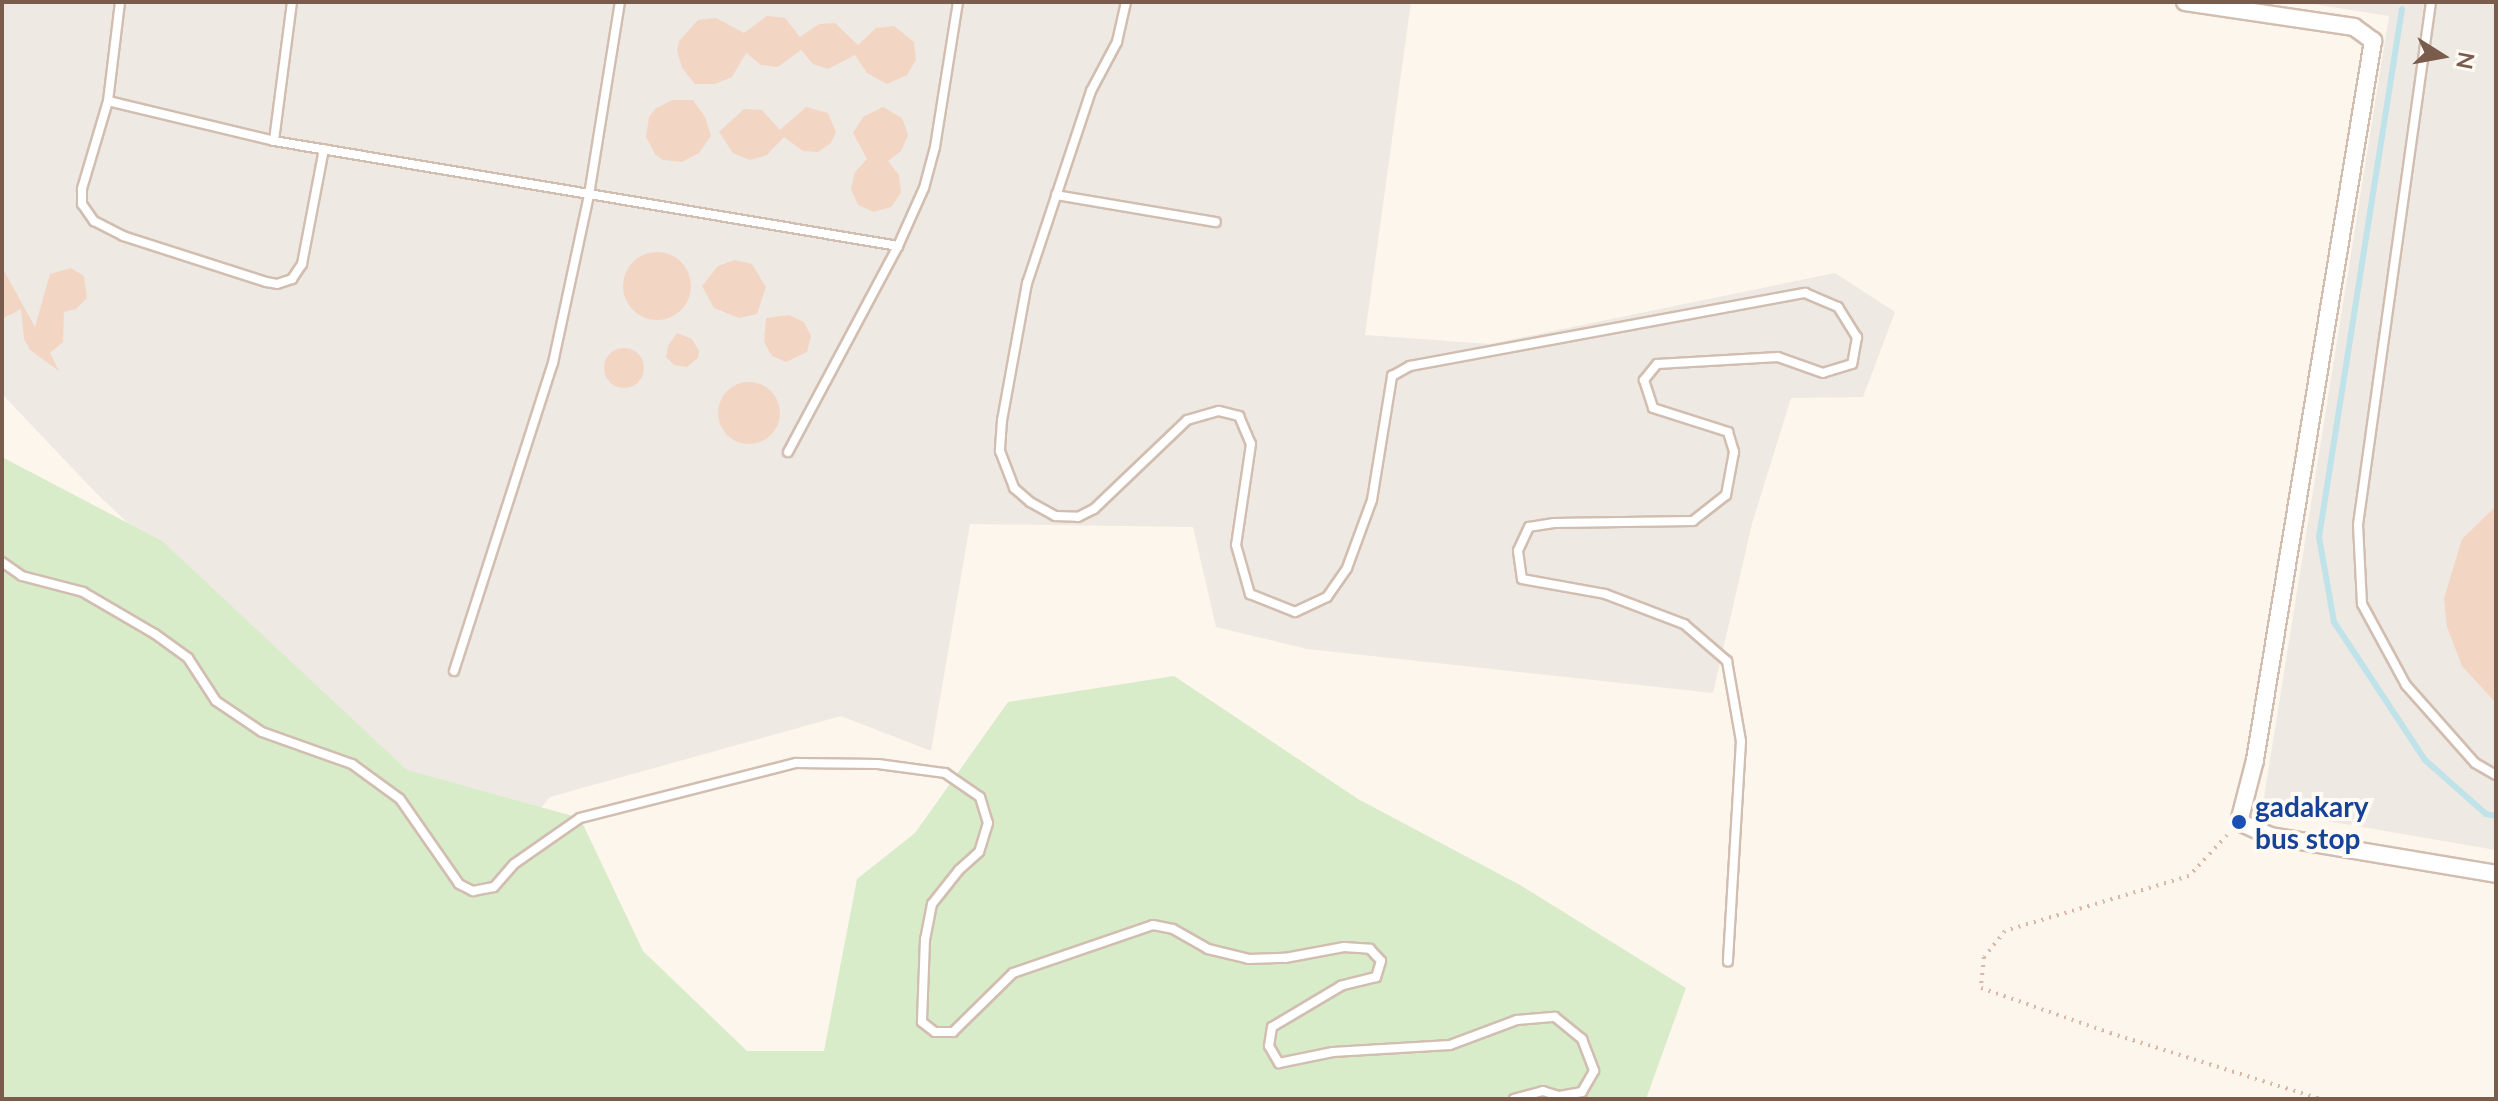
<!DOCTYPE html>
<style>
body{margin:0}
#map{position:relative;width:2498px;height:1101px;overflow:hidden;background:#fdf6ec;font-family:Lato,sans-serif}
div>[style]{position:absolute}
.industrial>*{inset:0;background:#efe9e4}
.green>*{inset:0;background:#d8ecc9}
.stream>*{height:6px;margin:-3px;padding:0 3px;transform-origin:3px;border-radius:3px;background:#bfe3e8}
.building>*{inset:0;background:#f3d5c3}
.round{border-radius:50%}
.path>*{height:4px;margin-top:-2px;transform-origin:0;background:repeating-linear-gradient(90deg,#d9b8a5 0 2px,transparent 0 8px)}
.roads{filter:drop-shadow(2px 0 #d1beb0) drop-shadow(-2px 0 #d1beb0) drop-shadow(0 2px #d1beb0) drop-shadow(0 -2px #d1beb0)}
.lane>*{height:8px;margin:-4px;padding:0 4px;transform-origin:4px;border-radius:4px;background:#fff}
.street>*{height:16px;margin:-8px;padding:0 8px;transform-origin:8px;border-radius:8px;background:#fff}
.dots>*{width:22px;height:22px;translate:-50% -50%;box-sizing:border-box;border:4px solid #fffaf3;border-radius:50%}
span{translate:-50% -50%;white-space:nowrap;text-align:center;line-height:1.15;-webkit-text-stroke:8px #fffaf3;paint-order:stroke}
.transit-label{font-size:28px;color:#164399;font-weight:700}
.left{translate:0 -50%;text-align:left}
.frame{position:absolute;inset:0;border:4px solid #7a5c4d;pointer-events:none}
.north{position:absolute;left:2402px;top:16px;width:80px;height:80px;-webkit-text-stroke:6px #fffaf3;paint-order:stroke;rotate:101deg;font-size:22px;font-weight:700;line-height:32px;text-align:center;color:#7a5c4d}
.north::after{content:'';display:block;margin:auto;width:28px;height:36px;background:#7a5c4d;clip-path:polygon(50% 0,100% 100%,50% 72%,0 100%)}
</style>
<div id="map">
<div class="industrial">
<i style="clip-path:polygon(2px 2px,1411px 2px,1365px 335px,1490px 344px,1835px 273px,1895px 312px,1863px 397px,1791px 398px,1752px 524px,1713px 693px,1307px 649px,1216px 627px,1193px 527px,970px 524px,931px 751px,841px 716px,550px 797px,496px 860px,408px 788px,96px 493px,2px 394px)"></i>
<i style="clip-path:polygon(2300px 2px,2496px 2px,2496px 850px,2262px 810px,2389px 16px)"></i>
</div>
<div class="green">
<i style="clip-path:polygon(2px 457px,162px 541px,407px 770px,580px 818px,643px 951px,747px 1051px,824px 1051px,857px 879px,915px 833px,1008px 702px,1174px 676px,1358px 799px,1520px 885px,1686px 988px,1646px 1099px,2px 1099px)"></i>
</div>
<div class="stream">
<i style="left:2402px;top:9px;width:534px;rotate:98.93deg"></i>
<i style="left:2319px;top:537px;width:86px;rotate:80deg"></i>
<i style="left:2334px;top:622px;width:165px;rotate:56.6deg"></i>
<i style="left:2425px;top:760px;width:81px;rotate:41.5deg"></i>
<i style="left:2486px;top:814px;width:10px;rotate:11deg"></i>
</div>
<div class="building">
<i style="clip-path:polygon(767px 16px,785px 18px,800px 37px,819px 24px,835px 23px,858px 45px,876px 28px,894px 26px,914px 42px,916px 60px,907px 75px,887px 84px,867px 73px,855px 55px,828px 69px,813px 64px,801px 50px,778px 67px,761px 65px,746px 53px,732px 77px,715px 84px,695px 84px,682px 68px,677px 50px,679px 41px,698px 20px,716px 18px,744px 33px)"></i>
<i style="clip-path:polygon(672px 100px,693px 100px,705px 117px,711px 136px,699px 153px,682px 162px,663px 160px,655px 154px,646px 137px,649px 117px,655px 109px)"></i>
<i style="clip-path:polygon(806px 107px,828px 113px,836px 132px,831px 143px,818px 152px,803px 151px,784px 137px,767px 155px,750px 160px,733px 153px,719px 132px,744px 109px,762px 110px,780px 130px)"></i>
<i style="clip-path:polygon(883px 107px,902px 118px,908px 135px,901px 151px,888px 161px,899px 175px,901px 193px,891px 207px,874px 212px,858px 205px,851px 189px,855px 172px,867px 159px,853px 133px,863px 117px)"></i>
<i class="round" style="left:623px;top:252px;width:68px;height:68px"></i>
<i style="clip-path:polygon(735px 260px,752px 264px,766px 287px,757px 314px,739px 318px,714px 308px,702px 286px,718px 266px)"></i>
<i style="clip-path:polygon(2px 267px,35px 327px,50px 274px,71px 268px,84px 276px,87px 298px,76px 309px,64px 312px,63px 342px,50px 353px,59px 371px,30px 350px,24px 339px,21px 309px,2px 319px)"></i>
<i style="clip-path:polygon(789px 315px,804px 322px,811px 336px,807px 352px,786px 362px,772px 356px,764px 342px,766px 318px)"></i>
<i style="clip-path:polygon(677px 333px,692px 339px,699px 351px,698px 358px,687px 367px,674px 365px,666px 357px,668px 346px)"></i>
<i class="round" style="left:604px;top:348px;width:40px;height:40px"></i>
<i class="round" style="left:718px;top:382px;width:62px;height:62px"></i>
<i style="clip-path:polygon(2496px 506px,2496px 703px,2462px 666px,2447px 627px,2444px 598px,2462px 539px)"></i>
</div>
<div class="path">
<i style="left:2227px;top:835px;width:56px;rotate:132.8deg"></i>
<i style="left:2189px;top:876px;width:192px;rotate:163.4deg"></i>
<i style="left:2005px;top:931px;width:33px;rotate:129deg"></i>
<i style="left:1984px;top:957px;width:31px;rotate:96deg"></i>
<i style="left:1981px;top:988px;width:137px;rotate:19.2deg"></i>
<i style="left:2110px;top:1033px;width:221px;rotate:17.4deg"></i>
</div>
<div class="roads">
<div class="lane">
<i style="left:120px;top:2px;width:100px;rotate:96.9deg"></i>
<i style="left:108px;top:101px;width:171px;rotate:13.5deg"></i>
<i style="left:292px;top:2px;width:140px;rotate:97.4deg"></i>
<i style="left:274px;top:141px;width:633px;rotate:9.55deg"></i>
<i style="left:1126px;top:2px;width:41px;rotate:102.7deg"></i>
<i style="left:1117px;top:42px;width:55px;rotate:118deg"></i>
<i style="left:1091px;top:91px;width:202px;rotate:108.4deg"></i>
<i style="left:1027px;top:283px;width:139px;rotate:100.3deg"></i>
<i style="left:1002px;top:420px;width:31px;rotate:94deg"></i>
<i style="left:1000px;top:451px;width:40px;rotate:69deg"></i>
<i style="left:1014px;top:488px;width:21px;rotate:41deg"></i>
<i style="left:1030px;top:502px;width:29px;rotate:29deg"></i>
<i style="left:1055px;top:516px;width:23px;rotate:2deg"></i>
<i style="left:1078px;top:517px;width:18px;rotate:-27deg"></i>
<i style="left:1094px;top:509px;width:129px;rotate:-43.7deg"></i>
<i style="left:1187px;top:420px;width:33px;rotate:-16deg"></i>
<i style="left:1219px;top:411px;width:21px;rotate:14deg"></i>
<i style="left:1239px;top:416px;width:30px;rotate:67deg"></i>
<i style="left:1251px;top:444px;width:102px;rotate:98.4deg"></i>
<i style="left:1236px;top:545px;width:51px;rotate:74.1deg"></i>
<i style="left:1250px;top:594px;width:48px;rotate:21.8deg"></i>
<i style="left:1295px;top:612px;width:35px;rotate:-25deg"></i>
<i style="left:1327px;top:597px;width:35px;rotate:-55deg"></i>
<i style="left:1347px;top:568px;width:72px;rotate:-69.8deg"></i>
<i style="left:1372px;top:500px;width:126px;rotate:-80.8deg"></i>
<i style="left:1392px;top:376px;width:21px;rotate:-29deg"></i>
<i style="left:1410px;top:366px;width:402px;rotate:-10.5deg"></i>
<i style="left:1805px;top:293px;width:36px;rotate:23deg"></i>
<i style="left:1838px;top:307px;width:36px;rotate:58deg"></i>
<i style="left:1857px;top:337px;width:27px;rotate:100deg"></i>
<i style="left:1852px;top:364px;width:30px;rotate:163deg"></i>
<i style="left:1823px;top:373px;width:48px;rotate:-160.4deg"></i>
<i style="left:1778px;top:357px;width:121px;rotate:176.7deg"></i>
<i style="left:1657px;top:364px;width:21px;rotate:129deg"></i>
<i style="left:1644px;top:380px;width:29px;rotate:72deg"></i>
<i style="left:1653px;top:408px;width:79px;rotate:17.7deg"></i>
<i style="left:1728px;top:432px;width:21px;rotate:73deg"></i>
<i style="left:1734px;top:452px;width:44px;rotate:100.5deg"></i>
<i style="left:1726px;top:495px;width:42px;rotate:141.8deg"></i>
<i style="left:1693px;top:521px;width:139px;rotate:179.2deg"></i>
<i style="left:1554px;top:523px;width:25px;rotate:171deg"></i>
<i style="left:1529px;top:527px;width:26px;rotate:115deg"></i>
<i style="left:1518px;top:551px;width:28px;rotate:82deg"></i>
<i style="left:1522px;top:579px;width:84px;rotate:10.2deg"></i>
<i style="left:1605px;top:594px;width:85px;rotate:20.8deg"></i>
<i style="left:1684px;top:624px;width:57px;rotate:40.7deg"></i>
<i style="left:1727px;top:661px;width:81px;rotate:80.1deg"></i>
<i style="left:1741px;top:741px;width:221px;rotate:93.4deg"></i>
<i style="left:2431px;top:2px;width:528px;rotate:97.95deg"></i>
<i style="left:2358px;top:525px;width:79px;rotate:87.1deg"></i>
<i style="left:2362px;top:604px;width:92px;rotate:61.5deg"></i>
<i style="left:2406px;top:685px;width:104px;rotate:48.5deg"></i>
<i style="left:2475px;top:763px;width:24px;rotate:30deg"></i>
<i style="left:108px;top:101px;width:92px;rotate:106.5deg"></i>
<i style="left:82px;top:189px;width:15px;rotate:90deg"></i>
<i style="left:82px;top:204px;width:21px;rotate:55deg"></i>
<i style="left:94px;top:221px;width:33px;rotate:27deg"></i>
<i style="left:123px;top:236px;width:150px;rotate:17.8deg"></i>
<i style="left:266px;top:282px;width:11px;rotate:10deg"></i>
<i style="left:277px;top:284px;width:16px;rotate:-18deg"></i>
<i style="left:292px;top:279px;width:18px;rotate:-56deg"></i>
<i style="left:302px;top:264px;width:117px;rotate:-79.2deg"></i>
<i style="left:1056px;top:195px;width:162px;rotate:9.6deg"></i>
<i style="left:788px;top:452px;width:234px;rotate:-61.9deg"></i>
<i style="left:898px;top:246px;width:64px;rotate:-65.9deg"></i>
<i style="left:924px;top:188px;width:42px;rotate:-75deg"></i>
<i style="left:935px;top:147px;width:147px;rotate:-81deg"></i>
<i style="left:2px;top:562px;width:24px;rotate:35deg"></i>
<i style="left:22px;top:576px;width:63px;rotate:14.7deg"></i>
<i style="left:83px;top:592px;width:83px;rotate:30.3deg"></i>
<i style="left:155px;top:634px;width:41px;rotate:36deg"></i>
<i style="left:188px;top:658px;width:51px;rotate:56.9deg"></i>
<i style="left:216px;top:701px;width:55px;rotate:34deg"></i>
<i style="left:262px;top:732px;width:96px;rotate:19.6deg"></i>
<i style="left:352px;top:764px;width:59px;rotate:36.1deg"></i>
<i style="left:400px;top:799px;width:103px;rotate:55.2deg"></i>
<i style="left:459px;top:884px;width:16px;rotate:27deg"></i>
<i style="left:473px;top:891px;width:21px;rotate:-11deg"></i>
<i style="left:494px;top:887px;width:30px;rotate:-49deg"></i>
<i style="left:514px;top:864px;width:80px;rotate:-34.9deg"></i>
<i style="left:580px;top:818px;width:223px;rotate:-14.3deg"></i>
<i style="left:796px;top:763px;width:82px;rotate:0.7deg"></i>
<i style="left:878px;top:764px;width:68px;rotate:7.7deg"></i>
<i style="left:945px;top:773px;width:42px;rotate:34.4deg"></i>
<i style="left:980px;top:797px;width:27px;rotate:73deg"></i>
<i style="left:988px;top:823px;width:30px;rotate:107deg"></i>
<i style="left:979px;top:852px;width:27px;rotate:138deg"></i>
<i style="left:959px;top:870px;width:43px;rotate:128.5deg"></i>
<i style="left:932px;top:904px;width:36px;rotate:101deg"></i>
<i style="left:925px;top:939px;width:83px;rotate:92.1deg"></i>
<i style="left:922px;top:1022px;width:16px;rotate:38deg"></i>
<i style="left:935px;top:1032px;width:18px"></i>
<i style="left:953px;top:1032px;width:84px;rotate:-44.5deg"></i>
<i style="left:1013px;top:973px;width:148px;rotate:-18.9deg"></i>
<i style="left:1153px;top:925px;width:20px;rotate:11deg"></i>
<i style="left:1173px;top:929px;width:40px;rotate:29.7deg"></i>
<i style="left:1208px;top:949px;width:42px;rotate:13.7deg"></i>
<i style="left:1249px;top:959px;width:36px;rotate:-2deg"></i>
<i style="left:1285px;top:958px;width:60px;rotate:-10.6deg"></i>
<i style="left:1344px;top:947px;width:26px;rotate:4deg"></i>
<i style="left:1370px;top:949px;width:16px;rotate:47deg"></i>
<i style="left:1381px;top:961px;width:17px;rotate:107deg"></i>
<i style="left:1376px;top:977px;width:36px;rotate:166deg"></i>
<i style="left:1341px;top:986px;width:80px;rotate:149.3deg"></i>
<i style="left:1272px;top:1027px;width:19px;rotate:99deg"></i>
<i style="left:1269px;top:1046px;width:20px;rotate:60deg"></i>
<i style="left:1279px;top:1063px;width:55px;rotate:-11.5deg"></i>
<i style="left:1333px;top:1052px;width:117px;rotate:-3.4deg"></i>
<i style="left:1450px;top:1045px;width:72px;rotate:-20.5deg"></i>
<i style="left:1517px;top:1020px;width:38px;rotate:-5deg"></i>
<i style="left:1555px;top:1017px;width:35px;rotate:39deg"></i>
<i style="left:1582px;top:1039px;width:34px;rotate:69deg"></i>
<i style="left:1594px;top:1071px;width:24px;rotate:120deg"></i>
<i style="left:1582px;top:1092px;width:23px;rotate:170deg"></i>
<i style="left:1559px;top:1096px;width:17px;rotate:-163deg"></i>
<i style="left:1543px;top:1091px;width:30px;rotate:165deg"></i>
<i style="left:454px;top:671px;width:324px;rotate:-72.2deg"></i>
<i style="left:553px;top:363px;width:172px;rotate:-77.9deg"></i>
<i style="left:589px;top:195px;width:195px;rotate:-80.9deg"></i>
</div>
<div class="street">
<i style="left:2185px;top:2px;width:171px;rotate:8.4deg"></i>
<i style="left:2354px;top:27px;width:24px;rotate:36deg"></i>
<i style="left:2373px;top:41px;width:729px;rotate:99.32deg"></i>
<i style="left:2255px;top:760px;width:64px;rotate:104.5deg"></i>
<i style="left:2239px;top:822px;width:34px;rotate:24deg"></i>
<i style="left:2270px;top:836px;width:229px;rotate:9.5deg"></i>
</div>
</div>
<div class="dots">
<i style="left:2239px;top:822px;background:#1a4fb4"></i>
</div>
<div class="transit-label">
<span class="left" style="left:2255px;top:822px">gadakary<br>bus stop</span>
</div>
<div class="frame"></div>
<div class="north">N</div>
</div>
